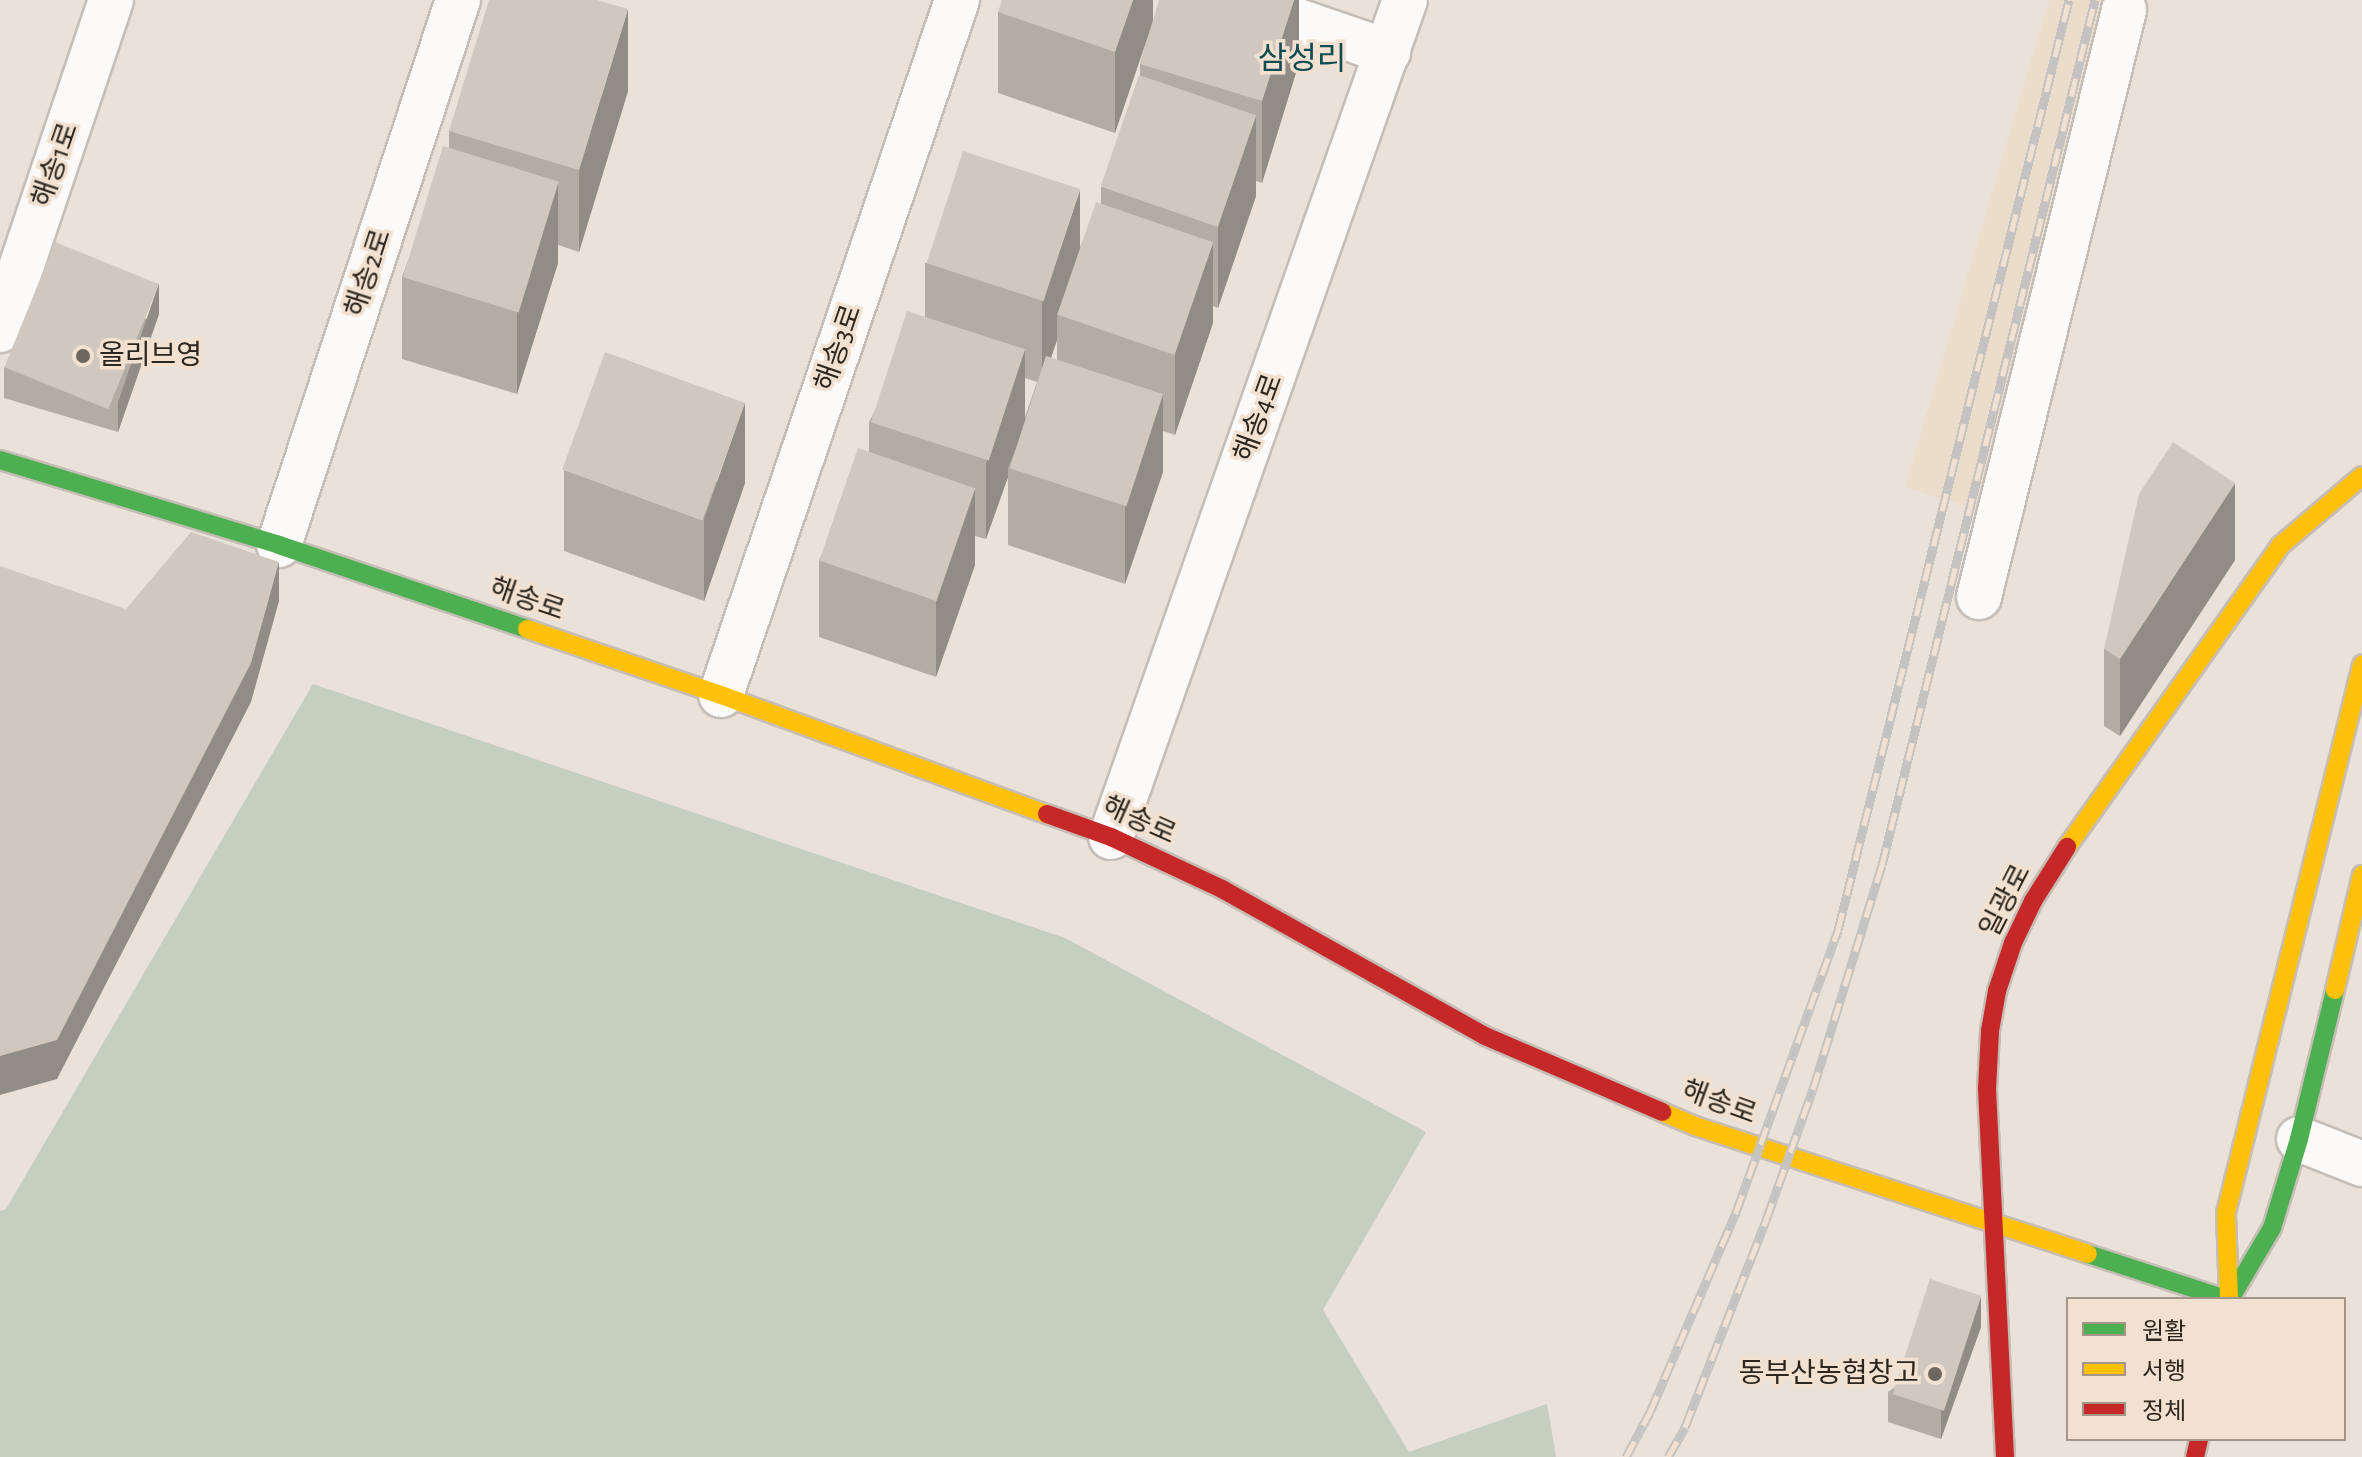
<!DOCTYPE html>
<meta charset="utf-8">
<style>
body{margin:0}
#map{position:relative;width:2362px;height:1457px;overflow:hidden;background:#eae1d8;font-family:"Alegreya Sans","Noto Sans KR",sans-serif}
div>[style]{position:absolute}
.built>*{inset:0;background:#ecdcca}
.green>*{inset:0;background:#c5cfbe}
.roads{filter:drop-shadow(2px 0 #c5bdb6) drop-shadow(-2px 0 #c5bdb6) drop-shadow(0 2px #c5bdb6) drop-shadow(0 -2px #c5bdb6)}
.street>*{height:44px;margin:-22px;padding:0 22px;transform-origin:22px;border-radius:22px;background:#fcfaf9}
.fast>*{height:18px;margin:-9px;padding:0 9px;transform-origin:9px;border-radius:9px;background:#4caf50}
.slow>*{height:18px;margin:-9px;padding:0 9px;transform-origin:9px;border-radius:9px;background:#ffc107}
.jam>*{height:18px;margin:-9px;padding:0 9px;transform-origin:9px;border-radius:9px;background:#c62828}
.rail>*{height:9px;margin-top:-4.5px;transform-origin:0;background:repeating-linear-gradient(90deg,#f2e1d0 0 18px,#c5c3c1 0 36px);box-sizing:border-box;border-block:2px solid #c5c3c1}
.wall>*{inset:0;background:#b3aca4}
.shaded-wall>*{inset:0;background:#928c86}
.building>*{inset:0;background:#d0c8bf;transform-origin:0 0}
.dots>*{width:22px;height:22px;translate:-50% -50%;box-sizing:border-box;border:4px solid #f2e1d0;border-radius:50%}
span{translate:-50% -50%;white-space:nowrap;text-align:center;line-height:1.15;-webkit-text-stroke:7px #f2e1d0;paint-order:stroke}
.street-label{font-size:28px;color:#2c261f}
.poi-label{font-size:28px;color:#2c261f}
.left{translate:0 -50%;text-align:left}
.right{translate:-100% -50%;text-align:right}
.quarter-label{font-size:32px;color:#0e4c52}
.legend{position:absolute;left:2066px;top:1297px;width:280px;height:144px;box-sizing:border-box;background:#f2e1d0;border:2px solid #a39689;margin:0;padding:10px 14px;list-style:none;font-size:24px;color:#2c261f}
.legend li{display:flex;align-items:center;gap:16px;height:40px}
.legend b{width:40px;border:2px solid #a39689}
</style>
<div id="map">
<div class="built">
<i style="clip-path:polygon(2049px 0,2120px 0,1994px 515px,1905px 487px)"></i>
</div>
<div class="green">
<i style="clip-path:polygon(313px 684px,1065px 938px,1426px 1132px,1323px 1310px,1409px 1452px,1547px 1404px,1556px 1457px,0 1457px,0 1211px,6px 1209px)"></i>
</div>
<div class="roads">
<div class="street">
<i style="left:1237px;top:0;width:160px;rotate:19deg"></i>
<i style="left:0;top:330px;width:348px;rotate:-71.4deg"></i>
<i style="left:279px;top:545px;width:574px;rotate:-71.82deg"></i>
<i style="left:1979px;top:597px;width:605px;rotate:-76.12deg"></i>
<i style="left:721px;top:695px;width:734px;rotate:-71.24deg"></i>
<i style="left:1111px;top:837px;width:887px;rotate:-70.65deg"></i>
<i style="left:2299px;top:1139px;width:68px;rotate:21.6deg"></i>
</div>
<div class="fast">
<i style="left:0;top:460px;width:292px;rotate:16.9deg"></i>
<i style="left:279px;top:545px;width:262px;rotate:18.7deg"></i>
<i style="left:2088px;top:1254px;width:145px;rotate:18.1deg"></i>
<i style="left:2230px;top:1299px;width:82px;rotate:-59.4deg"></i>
<i style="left:2272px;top:1228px;width:93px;rotate:-73.1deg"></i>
<i style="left:2299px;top:1139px;width:153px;rotate:-76.4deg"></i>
</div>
<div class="slow">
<i style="left:527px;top:629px;width:205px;rotate:18.8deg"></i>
<i style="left:721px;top:695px;width:347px;rotate:20.1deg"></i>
<i style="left:2067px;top:847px;width:370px;rotate:-54.7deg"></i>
<i style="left:2281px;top:545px;width:106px;rotate:-40.4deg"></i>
<i style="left:2335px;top:990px;width:118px;rotate:-76.8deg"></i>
<i style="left:1662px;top:1112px;width:36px;rotate:23deg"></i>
<i style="left:1695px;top:1126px;width:413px;rotate:18deg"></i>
<i style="left:2229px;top:1299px;width:86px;rotate:-92deg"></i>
<i style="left:2226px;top:1213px;width:565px;rotate:-76.06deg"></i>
</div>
<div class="jam">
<i style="left:1047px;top:814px;width:68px;rotate:19.8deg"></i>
<i style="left:1111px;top:837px;width:123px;rotate:25.1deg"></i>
<i style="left:1222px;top:889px;width:301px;rotate:29.2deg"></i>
<i style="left:1485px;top:1036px;width:193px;rotate:23.2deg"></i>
<i style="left:2005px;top:1457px;width:368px;rotate:-92.8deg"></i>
<i style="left:1987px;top:1089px;width:58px;rotate:-87deg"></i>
<i style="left:1990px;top:1031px;width:41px;rotate:-80.1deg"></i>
<i style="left:1997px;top:991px;width:51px;rotate:-71.6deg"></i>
<i style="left:2013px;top:943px;width:47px;rotate:-64.5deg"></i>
<i style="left:2033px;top:901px;width:64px;rotate:-57.8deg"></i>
<i style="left:2195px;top:1457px;width:18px;rotate:-77deg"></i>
</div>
</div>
<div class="rail">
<i style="left:1626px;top:1457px;width:51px;rotate:-61.9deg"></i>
<i style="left:1650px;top:1412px;width:218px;rotate:-66.7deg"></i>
<i style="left:1736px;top:1212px;width:300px;rotate:-70.1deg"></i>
<i style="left:1838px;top:930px;width:958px;rotate:-76.05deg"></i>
<i style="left:1668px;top:1457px;width:34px;rotate:-60deg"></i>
<i style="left:1685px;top:1427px;width:222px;rotate:-68.6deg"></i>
<i style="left:1766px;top:1220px;width:139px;rotate:-70.3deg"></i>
<i style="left:1813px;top:1089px;width:234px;rotate:-72.9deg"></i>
<i style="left:1882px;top:865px;width:891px;rotate:-76.17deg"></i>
</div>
<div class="wall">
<i style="clip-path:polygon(evenodd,1153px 0,1153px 20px,1299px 0,1299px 63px,1262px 183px,1256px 181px,1256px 196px,1218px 308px,1213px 306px,1213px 323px,1175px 435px,1163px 431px,1163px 472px,1125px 584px,1008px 545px,1008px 477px,986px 539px,975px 536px,975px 565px,936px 677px,819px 637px,819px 560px,869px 452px,869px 422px,925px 317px,925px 263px,1080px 247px,1101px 204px,1101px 187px,1140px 75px,1140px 64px,1152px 25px,1115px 133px,998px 93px,998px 12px,1153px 0,1057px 340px,1057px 360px,1051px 358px,1057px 340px,1153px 0,1025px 378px,1037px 382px,1025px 417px,1025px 378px)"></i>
<i style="clip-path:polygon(628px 91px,579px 252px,558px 245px,558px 263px,517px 394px,402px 359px,402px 277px,449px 148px,449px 131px)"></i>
<i style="clip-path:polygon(159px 314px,118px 432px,4px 398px,4px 367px)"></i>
<i style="clip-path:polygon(564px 470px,745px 483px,704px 601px,564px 551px)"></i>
<i style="clip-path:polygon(2235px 560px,2120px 736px,2104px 726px,2104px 649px)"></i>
<i style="clip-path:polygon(1981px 1327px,1941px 1439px,1888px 1422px,1888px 1392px)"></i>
</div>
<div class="shaded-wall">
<i style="clip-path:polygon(1133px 0,1153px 0,1153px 21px,1115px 133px,1115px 52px)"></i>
<i style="clip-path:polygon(1294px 0,1299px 0,1299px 63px,1262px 183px,1262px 101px)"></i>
<i style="clip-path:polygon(628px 9px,628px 91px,579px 252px,579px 170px)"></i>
<i style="clip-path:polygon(1256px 115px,1256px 196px,1218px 308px,1218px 226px)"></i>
<i style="clip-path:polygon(558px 182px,558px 263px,517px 394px,517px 312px)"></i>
<i style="clip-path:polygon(1080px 190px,1080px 272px,1057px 314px,1057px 340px,1042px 384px,1042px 303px)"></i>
<i style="clip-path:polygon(1213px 242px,1213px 323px,1175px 435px,1175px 354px)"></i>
<i style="clip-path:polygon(159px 283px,159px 314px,118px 432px,118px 402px)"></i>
<i style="clip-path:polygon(1025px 350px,1025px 427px,1008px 468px,1008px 477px,986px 539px,986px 463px)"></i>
<i style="clip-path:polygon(1163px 395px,1163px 472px,1125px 584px,1125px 508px)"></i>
<i style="clip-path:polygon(745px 402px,745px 483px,704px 601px,704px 519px)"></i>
<i style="clip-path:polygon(2235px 483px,2235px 560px,2120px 736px,2120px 659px)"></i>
<i style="clip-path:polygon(975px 488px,975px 565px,936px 677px,936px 600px)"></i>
<i style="clip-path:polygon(279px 562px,279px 601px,251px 702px,57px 1079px,0 1095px,0 1056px)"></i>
<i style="clip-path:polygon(1981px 1296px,1981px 1327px,1941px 1439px,1941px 1408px)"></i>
</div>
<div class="building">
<i style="clip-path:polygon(489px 0,597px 0,628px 9px,579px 170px,449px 131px)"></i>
<i style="clip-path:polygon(1002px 0,1133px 0,1115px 52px,998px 12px)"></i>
<i style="clip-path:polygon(1159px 0,1294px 0,1262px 101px,1140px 64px)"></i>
<i style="left:1139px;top:75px;width:124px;height:118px;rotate:19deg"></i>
<i style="left:443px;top:146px;width:121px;height:137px;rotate:17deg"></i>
<i style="left:963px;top:151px;width:123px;height:118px;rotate:18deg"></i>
<i style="left:1096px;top:202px;width:124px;height:119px;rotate:19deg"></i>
<i style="left:55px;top:242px;width:112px;height:135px;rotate:22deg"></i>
<i style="left:907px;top:311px;width:124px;height:117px;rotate:18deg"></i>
<i style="left:605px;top:352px;width:149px;height:125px;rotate:20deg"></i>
<i style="left:1046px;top:356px;width:123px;height:118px;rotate:18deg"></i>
<i style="clip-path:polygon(2173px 442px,2235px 483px,2120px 659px,2104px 649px,2139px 494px)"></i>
<i style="left:858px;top:448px;width:124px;height:119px;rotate:19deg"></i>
<i style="clip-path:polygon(191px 532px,279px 562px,251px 663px,57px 1040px,0 1056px,0 566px,126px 609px)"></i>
<i style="left:1930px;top:1279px;width:54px;height:121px;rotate:18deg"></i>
</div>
<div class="dots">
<i style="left:83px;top:356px;background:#6e6760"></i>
<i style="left:1935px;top:1374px;background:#6e6760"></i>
</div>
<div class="street-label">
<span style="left:56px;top:165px;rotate:-71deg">해송1로</span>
<span style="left:369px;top:273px;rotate:-72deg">해송2로</span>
<span style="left:839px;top:348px;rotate:-71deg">해송3로</span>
<span style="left:1259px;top:418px;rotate:-70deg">해송4로</span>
<span style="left:527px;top:600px;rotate:19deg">해송로</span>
<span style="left:1139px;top:821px;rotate:24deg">해송로</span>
<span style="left:2006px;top:901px;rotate:-63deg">일광로</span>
<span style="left:1719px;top:1103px;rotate:20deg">해송로</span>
</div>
<div class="poi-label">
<span class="left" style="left:99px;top:356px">올리브영</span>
<span class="right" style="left:1919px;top:1374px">동부산농협창고</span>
</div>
<div class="quarter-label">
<span style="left:1302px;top:59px">삼성리</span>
</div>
<ul class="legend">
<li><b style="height:10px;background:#4caf50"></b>원활</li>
<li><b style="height:10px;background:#ffc107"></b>서행</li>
<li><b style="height:10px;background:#c62828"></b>정체</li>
</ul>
</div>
